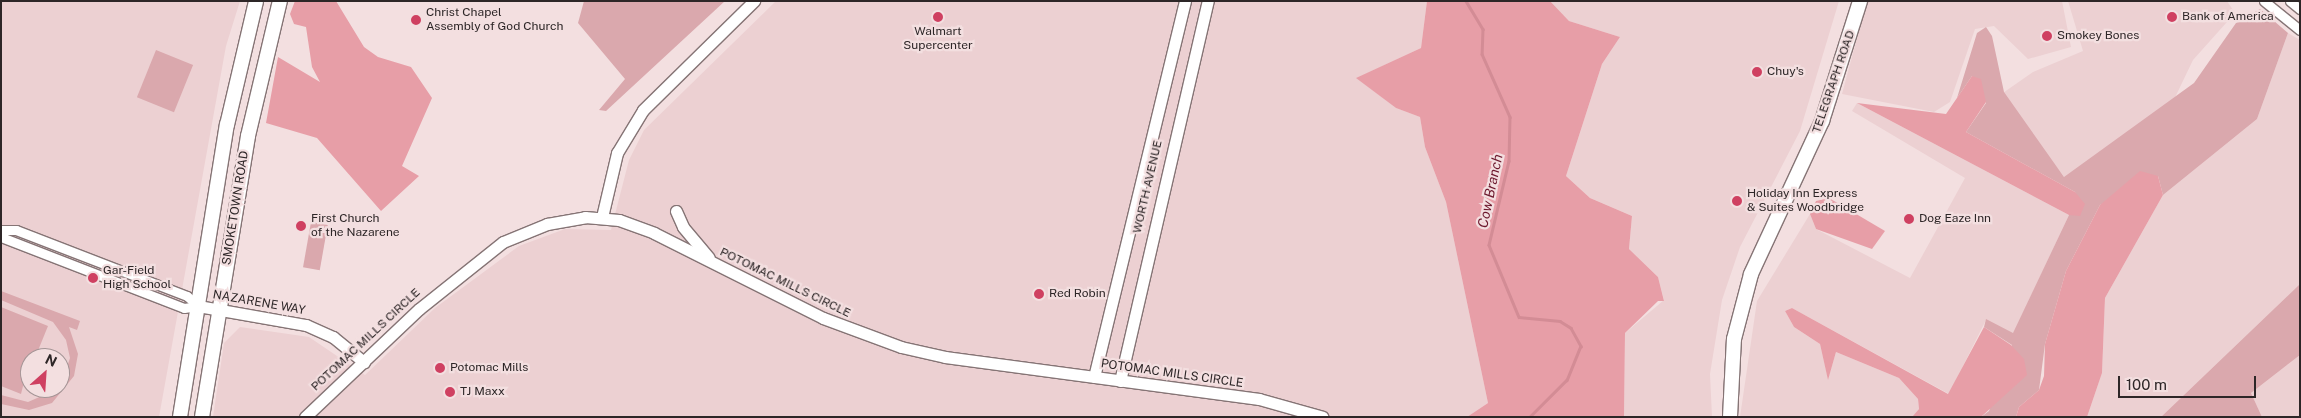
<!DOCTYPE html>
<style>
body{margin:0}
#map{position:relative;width:2301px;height:418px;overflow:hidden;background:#f3dfe0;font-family:"Public Sans",sans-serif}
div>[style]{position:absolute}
.built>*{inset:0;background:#ecd0d2}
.green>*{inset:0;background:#daa8ad;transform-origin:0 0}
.forest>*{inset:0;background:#e79ea7}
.stream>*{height:2.5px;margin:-1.25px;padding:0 1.25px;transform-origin:1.25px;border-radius:1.25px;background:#d38c95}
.roads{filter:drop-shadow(1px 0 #857475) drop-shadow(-1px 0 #857475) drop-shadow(0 1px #857475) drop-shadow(0 -1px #857475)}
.minor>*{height:9px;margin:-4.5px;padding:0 4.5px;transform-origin:4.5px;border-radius:4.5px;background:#fff}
.tertiary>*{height:11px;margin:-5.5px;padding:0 5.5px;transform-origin:5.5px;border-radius:5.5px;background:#fff}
.secondary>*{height:14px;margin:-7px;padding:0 7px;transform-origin:7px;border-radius:7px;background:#fff}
.dots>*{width:14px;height:14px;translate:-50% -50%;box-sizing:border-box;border:2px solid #f3dfe0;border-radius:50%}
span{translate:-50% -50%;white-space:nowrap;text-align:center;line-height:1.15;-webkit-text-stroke:4.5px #f3dfe0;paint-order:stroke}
.poi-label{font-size:12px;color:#2d2627}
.left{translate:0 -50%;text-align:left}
.street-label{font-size:12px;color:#2d2627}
.water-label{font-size:14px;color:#6d182d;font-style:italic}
.frame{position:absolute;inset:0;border:2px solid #2d2627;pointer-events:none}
.north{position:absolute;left:20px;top:348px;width:50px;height:50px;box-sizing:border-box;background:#f3dfe0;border:1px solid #a49596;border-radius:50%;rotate:26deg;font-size:14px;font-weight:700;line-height:20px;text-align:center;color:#2d2627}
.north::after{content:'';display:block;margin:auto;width:18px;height:22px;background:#cf4061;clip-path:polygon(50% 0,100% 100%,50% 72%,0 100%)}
.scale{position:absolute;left:2118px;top:376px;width:138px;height:22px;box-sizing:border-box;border:2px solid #2d2627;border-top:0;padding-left:6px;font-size:15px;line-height:18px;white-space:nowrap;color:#2d2627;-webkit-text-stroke:4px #f3dfe0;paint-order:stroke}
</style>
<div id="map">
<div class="built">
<i style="clip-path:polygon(evenodd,1px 1px,240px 1px,226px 46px,159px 417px,1px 417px,1px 1px,30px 358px,60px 358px,60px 388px,30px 388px,30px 358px)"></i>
<i style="clip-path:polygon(776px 1px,1427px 1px,1421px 48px,1357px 78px,1396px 108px,1420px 117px,1425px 147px,1446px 202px,1488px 403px,1467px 417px,213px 417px,224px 343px,240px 327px,309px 337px,365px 375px,435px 308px,519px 246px,565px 229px,611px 230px,629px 160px,644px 130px)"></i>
<i style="clip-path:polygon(1550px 1px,1839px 1px,1800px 131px,1740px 247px,1722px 300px,1710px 374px,1712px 417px,1624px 417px,1625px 333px,1664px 300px,1658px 277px,1629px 249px,1632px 216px,1590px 198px,1566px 176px,1602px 64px,1620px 37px,1569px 21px)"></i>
<i style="clip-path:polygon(1867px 1px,2062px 1px,2071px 47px,2028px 59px,1994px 26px,1975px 29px,1950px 102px,1934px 112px,1842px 94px)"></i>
<i style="clip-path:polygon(2068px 1px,2227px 1px,2235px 13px,2193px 60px,2169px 110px,2069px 183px,2000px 95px,2033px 72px,2083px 51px)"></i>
<i style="clip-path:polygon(2288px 33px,2300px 40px,2300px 284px,2161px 417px,2087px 417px,2102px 373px,2105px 298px,2163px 195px,2257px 119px)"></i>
<i style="clip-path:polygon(1857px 103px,2069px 215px,2013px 334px,1986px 320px,1949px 394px,1792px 308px,1785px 311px,1794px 327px,1820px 344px,1828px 379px,1836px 352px,1899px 378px,1918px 399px,1919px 409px,1912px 417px,1740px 417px,1757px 301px,1810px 214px,1816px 229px,1910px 278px,1965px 178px,1852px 111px)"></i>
<i style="clip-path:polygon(2300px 355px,2300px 417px,2262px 417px,2251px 393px)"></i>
</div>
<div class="green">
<i style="clip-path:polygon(584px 1px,725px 1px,606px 111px,599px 110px,625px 79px,578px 23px)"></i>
<i style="clip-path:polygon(2260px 9px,2288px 33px,2257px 119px,2163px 195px,2158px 176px,2100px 205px,2066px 271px,2045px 344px,2039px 390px,2019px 407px,2016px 417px,1981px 417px,1989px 411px,2012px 345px,1984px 327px,1986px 319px,2013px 333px,2069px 215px,2080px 215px,2075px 192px,1966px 132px,1986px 103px,1972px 76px,1957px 98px,1977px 33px,1986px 27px,1992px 36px,2004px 92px,2064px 177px,2194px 83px,2236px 23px)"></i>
<i style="left:156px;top:50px;width:40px;height:51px;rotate:22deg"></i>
<i style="left:311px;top:222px;width:17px;height:46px;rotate:10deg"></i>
<i style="clip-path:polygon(2300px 284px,2300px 355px,2251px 393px,2262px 417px,2161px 417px)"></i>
<i style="clip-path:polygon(1px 291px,80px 321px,77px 330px,69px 327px,78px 354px,74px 376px,52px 403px,29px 410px,1px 404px,1px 395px,28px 402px,60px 388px,70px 358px,66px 340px,53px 322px,1px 300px)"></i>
<i style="clip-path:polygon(1px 307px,48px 326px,35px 358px,30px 358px,21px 394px,1px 386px)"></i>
</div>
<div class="forest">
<i style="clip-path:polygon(295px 1px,336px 1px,364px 47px,378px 57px,411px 67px,432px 98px,402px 166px,419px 176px,381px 211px,317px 138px,266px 123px,278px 57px,320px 82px,312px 67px,306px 27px,294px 24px,290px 14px)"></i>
<i style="clip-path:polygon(1427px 1px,1550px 1px,1569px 21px,1620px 37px,1602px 64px,1566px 176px,1590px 198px,1632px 216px,1629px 249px,1658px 277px,1664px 301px,1658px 301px,1625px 333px,1624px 417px,1467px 417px,1488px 403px,1446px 202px,1425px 147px,1420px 117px,1396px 108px,1356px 78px,1421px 48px)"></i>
<i style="clip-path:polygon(1972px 76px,1981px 79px,1986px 102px,1966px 132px,2075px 192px,2085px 204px,2080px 216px,2069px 215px,1857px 103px,1946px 114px)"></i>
<i style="clip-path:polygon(2140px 171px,2158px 176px,2163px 195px,2105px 298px,2102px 373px,2087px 417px,2016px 417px,2019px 407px,2039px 390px,2044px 376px,2045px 344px,2066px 271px,2100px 205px)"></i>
<i style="clip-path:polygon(1829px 198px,1885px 231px,1872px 249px,1816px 229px,1810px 214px,1816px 201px)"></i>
<i style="clip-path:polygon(1792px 308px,1948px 394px,1984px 327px,2011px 345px,2024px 359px,2027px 375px,1981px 417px,1912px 417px,1919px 409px,1918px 399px,1899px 378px,1836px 352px,1828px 380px,1820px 344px,1794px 327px,1785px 311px)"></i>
</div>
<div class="stream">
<i style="left:1466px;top:1px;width:33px;rotate:59deg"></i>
<i style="left:1483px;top:29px;width:25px;rotate:92deg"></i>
<i style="left:1482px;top:54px;width:69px;rotate:66deg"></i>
<i style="left:1510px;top:117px;width:44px;rotate:91.3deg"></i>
<i style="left:1509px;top:161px;width:86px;rotate:103.4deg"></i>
<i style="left:1489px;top:245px;width:78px;rotate:67.4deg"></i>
<i style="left:1519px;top:317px;width:41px;rotate:5.6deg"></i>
<i style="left:1560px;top:321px;width:13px;rotate:32deg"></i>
<i style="left:1571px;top:328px;width:21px;rotate:61deg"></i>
<i style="left:1581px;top:346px;width:37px;rotate:112deg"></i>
<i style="left:1567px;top:380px;width:52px;rotate:135deg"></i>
</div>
<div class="roads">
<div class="minor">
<i style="left:2264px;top:1px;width:46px;rotate:38.9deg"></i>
<i style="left:2290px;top:1px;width:13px;rotate:39deg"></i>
<i style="left:1px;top:230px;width:15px"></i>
<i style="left:16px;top:230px;width:183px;rotate:21.1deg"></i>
<i style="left:187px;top:296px;width:15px;rotate:42deg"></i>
<i style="left:1px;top:237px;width:196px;rotate:21.2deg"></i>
<i style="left:184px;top:308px;width:14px;rotate:-8deg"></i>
</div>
<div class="tertiary">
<i style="left:676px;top:211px;width:17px;rotate:66deg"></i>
<i style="left:683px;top:227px;width:40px;rotate:50deg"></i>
<i style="left:602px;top:217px;width:66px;rotate:-76.8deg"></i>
<i style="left:617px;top:153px;width:50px;rotate:-58.8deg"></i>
<i style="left:643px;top:110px;width:156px;rotate:-44.5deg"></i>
<i style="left:198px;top:306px;width:110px;rotate:10deg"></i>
<i style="left:306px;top:325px;width:30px;rotate:24deg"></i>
<i style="left:333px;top:337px;width:40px;rotate:39deg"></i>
<i style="left:1094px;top:377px;width:387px;rotate:-76.4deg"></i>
<i style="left:1120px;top:381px;width:390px;rotate:-77deg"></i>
<i style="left:305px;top:417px;width:157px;rotate:-43.5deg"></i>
<i style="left:419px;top:309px;width:107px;rotate:-38.6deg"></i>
<i style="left:503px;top:242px;width:48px;rotate:-22.2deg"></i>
<i style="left:547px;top:224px;width:39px;rotate:-10deg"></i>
<i style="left:585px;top:217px;width:34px;rotate:5deg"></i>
<i style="left:619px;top:220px;width:37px;rotate:20deg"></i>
<i style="left:654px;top:233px;width:189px;rotate:26.7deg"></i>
<i style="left:823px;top:318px;width:83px;rotate:20.4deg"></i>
<i style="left:901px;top:347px;width:45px;rotate:12.8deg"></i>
<i style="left:945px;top:357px;width:317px;rotate:7.6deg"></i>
<i style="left:1259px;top:399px;width:66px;rotate:15.7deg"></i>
</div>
<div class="secondary">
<i style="left:180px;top:417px;width:296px;rotate:-80.9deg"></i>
<i style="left:227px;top:125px;width:127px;rotate:-76.8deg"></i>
<i style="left:202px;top:417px;width:285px;rotate:-80.7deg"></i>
<i style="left:248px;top:136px;width:139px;rotate:-76.7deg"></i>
<i style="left:1730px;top:417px;width:78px;rotate:-87.1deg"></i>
<i style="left:1734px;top:339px;width:67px;rotate:-75.3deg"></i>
<i style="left:1751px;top:274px;width:169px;rotate:-65.1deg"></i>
<i style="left:1822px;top:121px;width:126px;rotate:-72.4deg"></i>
</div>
</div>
<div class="dots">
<i style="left:938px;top:17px;background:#cf4061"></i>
<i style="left:2172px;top:17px;background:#cf4061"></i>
<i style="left:416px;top:20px;background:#cf4061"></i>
<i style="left:2047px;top:36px;background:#cf4061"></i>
<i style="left:1757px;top:72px;background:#cf4061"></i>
<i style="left:1737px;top:201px;background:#cf4061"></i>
<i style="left:1909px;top:219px;background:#cf4061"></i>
<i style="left:301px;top:226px;background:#cf4061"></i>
<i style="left:93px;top:278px;background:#cf4061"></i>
<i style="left:1039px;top:294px;background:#cf4061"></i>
<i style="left:440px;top:368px;background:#cf4061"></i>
<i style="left:450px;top:392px;background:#cf4061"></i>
</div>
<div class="poi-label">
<span class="left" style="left:426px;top:20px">Christ Chapel<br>Assembly of God Church</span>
<span class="left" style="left:2182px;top:17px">Bank of America</span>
<span style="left:938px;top:39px">Walmart<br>Supercenter</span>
<span class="left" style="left:2057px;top:36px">Smokey Bones</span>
<span class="left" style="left:1767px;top:72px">Chuy's</span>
<span class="left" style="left:1747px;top:201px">Holiday Inn Express<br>&amp; Suites Woodbridge</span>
<span class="left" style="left:311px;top:226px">First Church<br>of the Nazarene</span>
<span class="left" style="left:1919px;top:219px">Dog Eaze Inn</span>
<span class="left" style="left:103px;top:278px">Gar-Field<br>High School</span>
<span class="left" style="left:1049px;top:294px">Red Robin</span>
<span class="left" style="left:450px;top:368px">Potomac Mills</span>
<span class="left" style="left:460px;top:392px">TJ Maxx</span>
</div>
<div class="street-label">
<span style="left:1834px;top:82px;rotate:-71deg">TELEGRAPH ROAD</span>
<span style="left:1148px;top:187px;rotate:-77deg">WORTH AVENUE</span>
<span style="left:236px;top:208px;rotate:-81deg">SMOKETOWN ROAD</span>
<span style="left:785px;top:283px;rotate:26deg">POTOMAC MILLS CIRCLE</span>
<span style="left:259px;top:303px;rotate:10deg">NAZARENE WAY</span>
<span style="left:366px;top:340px;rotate:-43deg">POTOMAC MILLS CIRCLE</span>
<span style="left:1172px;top:374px;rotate:8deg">POTOMAC MILLS CIRCLE</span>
</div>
<div class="water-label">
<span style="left:1490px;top:191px;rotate:-78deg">Cow Branch</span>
</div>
<div class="frame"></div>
<div class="north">N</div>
<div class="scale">100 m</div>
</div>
